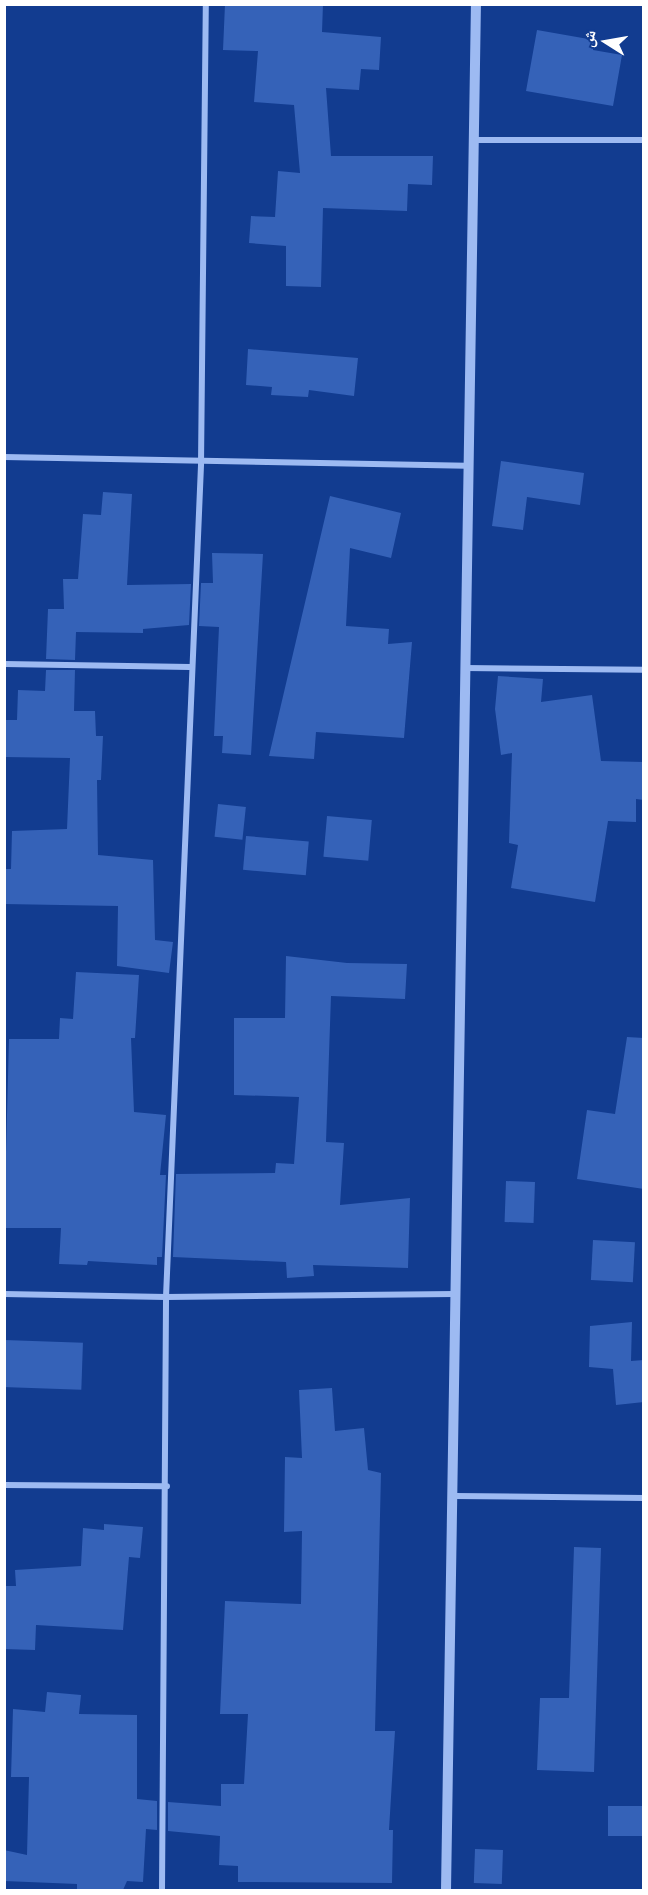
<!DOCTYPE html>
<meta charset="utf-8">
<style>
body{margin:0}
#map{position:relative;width:648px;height:1895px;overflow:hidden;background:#123c90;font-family:"Exo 2","Noto Naskh Arabic",sans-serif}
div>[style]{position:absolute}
.building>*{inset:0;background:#3562b8;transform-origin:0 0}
.minor>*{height:6px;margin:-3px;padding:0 3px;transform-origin:3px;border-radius:3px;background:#9dbaf2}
.tertiary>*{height:10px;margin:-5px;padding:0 5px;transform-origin:5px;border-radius:5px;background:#9dbaf2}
span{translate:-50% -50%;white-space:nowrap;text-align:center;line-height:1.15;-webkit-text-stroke:6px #123c90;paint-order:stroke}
.frame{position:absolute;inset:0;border:6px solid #fff;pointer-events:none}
.north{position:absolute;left:576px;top:12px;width:60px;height:60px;-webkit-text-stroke:4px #123c90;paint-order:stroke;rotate:281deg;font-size:16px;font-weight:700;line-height:24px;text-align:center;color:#fff}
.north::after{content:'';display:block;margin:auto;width:21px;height:27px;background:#fff;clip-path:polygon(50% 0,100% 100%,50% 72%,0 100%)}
</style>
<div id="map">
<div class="building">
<i style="clip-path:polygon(225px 4px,323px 4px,322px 32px,381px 37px,379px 70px,361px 69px,359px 90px,326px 88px,331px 156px,433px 156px,432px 185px,408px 184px,407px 211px,323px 208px,321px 287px,286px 286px,286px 246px,249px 243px,251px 216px,275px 217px,278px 171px,300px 173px,294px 105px,254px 102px,258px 51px,223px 50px)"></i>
<i style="clip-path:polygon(537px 30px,594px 40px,593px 50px,622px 55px,613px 106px,526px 91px)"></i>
<i style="clip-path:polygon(248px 349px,358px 358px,354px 396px,309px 390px,308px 397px,271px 395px,272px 387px,246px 385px)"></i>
<i style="clip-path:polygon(501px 461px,584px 473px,580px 505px,527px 497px,523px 530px,492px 526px)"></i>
<i style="clip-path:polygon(103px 492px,132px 494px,127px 585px,191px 584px,189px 625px,143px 629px,143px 633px,76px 632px,75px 660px,46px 659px,48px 609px,64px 609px,63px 579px,78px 579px,83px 514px,101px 515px)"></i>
<i style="clip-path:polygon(330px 496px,401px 513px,391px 558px,350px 548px,346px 626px,389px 629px,388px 644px,412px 642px,404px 738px,316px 732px,314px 759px,269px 756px)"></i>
<i style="clip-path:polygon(212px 553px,263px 554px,251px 755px,222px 753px,223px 736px,214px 736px,219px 627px,199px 626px,201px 583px,213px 583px)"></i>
<i style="clip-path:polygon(46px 670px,75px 670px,74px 711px,95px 711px,96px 736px,103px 736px,101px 780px,97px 780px,98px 855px,153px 860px,155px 940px,173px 942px,169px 973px,117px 966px,118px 906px,4px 904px,4px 869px,11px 869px,12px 831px,67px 829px,70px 758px,4px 757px,4px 720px,17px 720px,18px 690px,45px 691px)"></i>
<i style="clip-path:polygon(498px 676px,543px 679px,541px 702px,592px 695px,601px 761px,644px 762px,644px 800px,636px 799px,636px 822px,608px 821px,595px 902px,511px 888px,518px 845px,509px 843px,512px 753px,501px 755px,495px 709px)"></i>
<i style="left:218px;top:804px;width:28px;height:33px;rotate:6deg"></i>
<i style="left:327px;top:816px;width:45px;height:41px;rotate:5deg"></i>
<i style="left:246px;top:836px;width:63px;height:34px;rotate:5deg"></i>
<i style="clip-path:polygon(286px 956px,347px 963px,407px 964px,405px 999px,331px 996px,326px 1142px,344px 1143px,340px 1205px,410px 1198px,408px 1268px,313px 1265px,314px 1276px,287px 1278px,286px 1262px,173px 1257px,176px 1174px,275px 1173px,276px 1163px,294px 1164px,299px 1097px,234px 1095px,234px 1018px,285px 1018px)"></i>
<i style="clip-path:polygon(76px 972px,139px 975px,135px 1038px,131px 1038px,134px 1112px,166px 1115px,160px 1175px,166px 1175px,162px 1257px,157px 1257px,157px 1265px,88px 1261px,87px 1265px,59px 1264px,61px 1228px,4px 1228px,9px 1039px,59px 1039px,60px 1018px,73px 1019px)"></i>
<i style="clip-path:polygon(627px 1037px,644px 1038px,644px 1189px,577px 1179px,587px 1110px,615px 1114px)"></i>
<i style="left:506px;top:1181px;width:29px;height:41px;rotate:2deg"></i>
<i style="left:593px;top:1240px;width:42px;height:40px;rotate:3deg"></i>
<i style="clip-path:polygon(632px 1322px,631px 1361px,644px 1360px,644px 1402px,616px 1405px,613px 1369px,589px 1367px,590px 1326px)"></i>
<i style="left:4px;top:1340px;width:79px;height:47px;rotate:2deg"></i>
<i style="clip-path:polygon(332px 1388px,335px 1431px,364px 1428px,368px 1470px,381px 1473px,375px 1731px,395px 1731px,389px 1830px,393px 1830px,392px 1883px,238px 1882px,238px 1866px,219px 1865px,220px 1836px,168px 1831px,168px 1802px,221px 1806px,221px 1784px,244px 1784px,248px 1714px,220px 1714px,225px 1601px,301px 1604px,302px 1531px,284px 1532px,285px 1457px,302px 1458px,299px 1390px)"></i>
<i style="clip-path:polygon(104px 1524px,143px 1527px,140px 1558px,129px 1557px,123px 1630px,36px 1625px,35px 1650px,4px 1649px,4px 1586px,16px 1586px,15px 1570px,81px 1566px,83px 1528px,104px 1530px)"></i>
<i style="clip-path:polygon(574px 1547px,601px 1548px,594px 1772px,537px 1770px,540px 1698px,569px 1698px)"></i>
<i style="clip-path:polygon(47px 1692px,81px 1695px,79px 1714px,137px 1715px,137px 1799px,157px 1801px,157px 1830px,146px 1829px,143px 1882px,127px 1881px,123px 1890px,77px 1890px,77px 1884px,4px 1881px,4px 1850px,27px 1855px,29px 1777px,11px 1777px,13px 1709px,45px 1712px)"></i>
<i style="left:644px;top:1806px;width:30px;height:36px;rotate:90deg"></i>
<i style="left:475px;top:1849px;width:28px;height:34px;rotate:2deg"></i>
</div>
<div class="minor">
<i style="left:473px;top:140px;width:171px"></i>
<i style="left:4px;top:457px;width:462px;rotate:1.1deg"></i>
<i style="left:4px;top:664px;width:186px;rotate:0.9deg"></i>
<i style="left:465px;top:668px;width:179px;rotate:0.6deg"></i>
<i style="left:4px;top:1294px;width:162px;rotate:1.1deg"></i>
<i style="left:166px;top:1297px;width:289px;rotate:-0.6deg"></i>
<i style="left:4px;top:1485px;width:163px;rotate:0.4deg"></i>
<i style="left:455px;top:1496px;width:189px;rotate:0.6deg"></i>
<i style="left:162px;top:1890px;width:593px;rotate:-89.61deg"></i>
<i style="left:166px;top:1297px;width:834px;rotate:-87.59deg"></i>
<i style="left:201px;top:464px;width:460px;rotate:-89.4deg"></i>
</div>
<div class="tertiary">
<i style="left:446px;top:1890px;width:1886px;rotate:-89.09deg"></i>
</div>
<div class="frame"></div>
<div class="north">ش</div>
</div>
